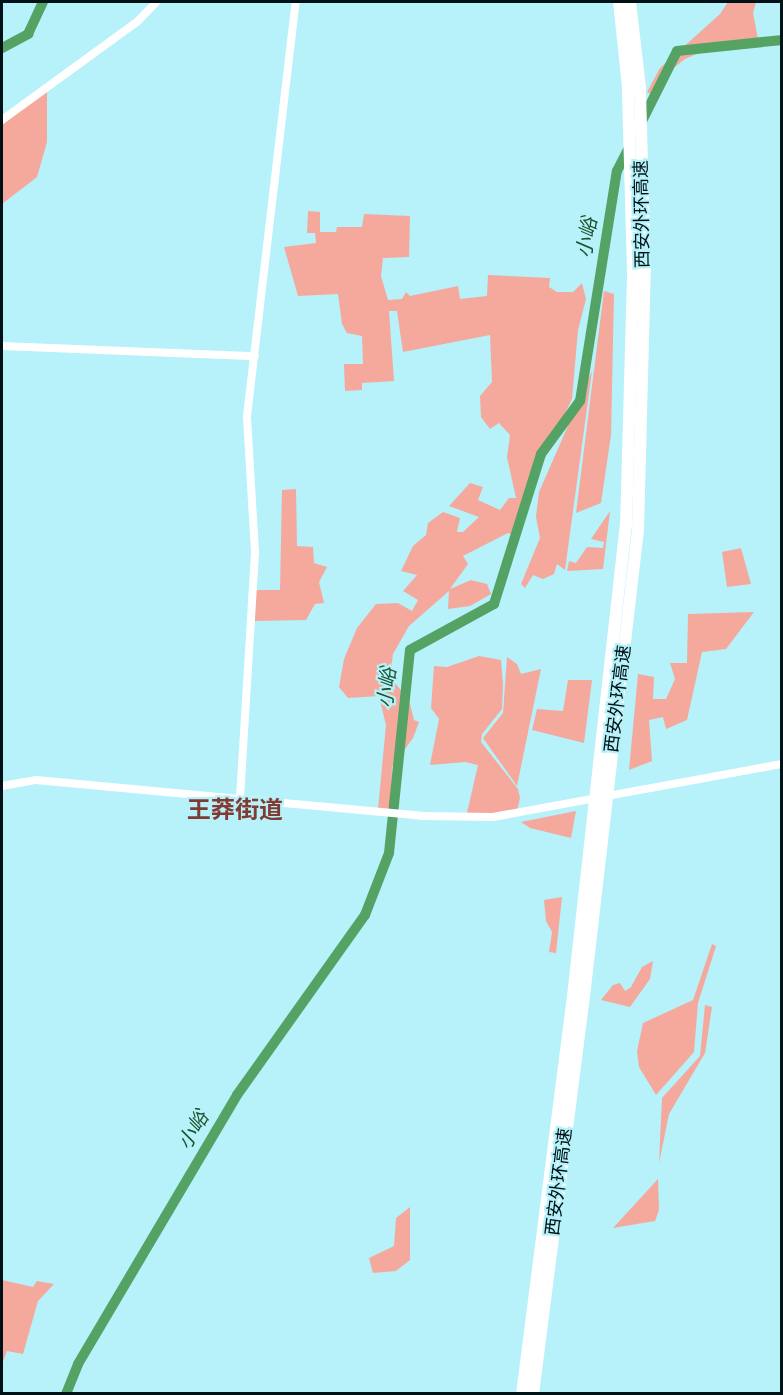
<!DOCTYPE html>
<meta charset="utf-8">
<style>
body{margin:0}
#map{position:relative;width:783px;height:1395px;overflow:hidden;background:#b7f1fa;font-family:"Alegreya Sans","Noto Sans SC",sans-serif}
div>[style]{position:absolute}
.green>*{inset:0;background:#f5a99d}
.river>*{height:10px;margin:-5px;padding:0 5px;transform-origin:5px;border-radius:5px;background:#54a365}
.minor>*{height:8px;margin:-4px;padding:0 4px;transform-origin:4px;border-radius:4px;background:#fff}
.highway>*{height:12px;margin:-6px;padding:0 6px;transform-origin:6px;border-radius:6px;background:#fff}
span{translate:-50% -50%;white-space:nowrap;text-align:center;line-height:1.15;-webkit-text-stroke:4.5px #b7f1fa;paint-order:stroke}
.street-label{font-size:18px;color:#001215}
.water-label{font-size:20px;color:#1a5229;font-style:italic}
.district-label{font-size:24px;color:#823b32;font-weight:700}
.frame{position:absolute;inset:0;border:3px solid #001215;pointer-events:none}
</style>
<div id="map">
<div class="green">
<i style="clip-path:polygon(728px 2px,756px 2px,753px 13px,758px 39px,720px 44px,685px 59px,667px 73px,654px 96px,647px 92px,660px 68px,720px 14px)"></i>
<i style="clip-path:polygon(47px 89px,47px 142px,37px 177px,2px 204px,2px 123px)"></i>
<i style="clip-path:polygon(308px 211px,320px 212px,320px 232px,336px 232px,337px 227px,362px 227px,364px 214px,410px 216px,409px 257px,383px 258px,381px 276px,388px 300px,402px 299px,406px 292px,410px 296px,458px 286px,460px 299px,487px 296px,488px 275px,550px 278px,549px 287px,557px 292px,573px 292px,582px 283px,586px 299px,578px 330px,572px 399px,534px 477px,519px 537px,508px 533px,463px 556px,468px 564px,450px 589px,471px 580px,487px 584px,491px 594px,470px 606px,448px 609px,449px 591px,409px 626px,393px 654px,390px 677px,409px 700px,414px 720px,419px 722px,413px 738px,392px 767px,391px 810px,378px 809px,386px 725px,379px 696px,348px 698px,339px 687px,344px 659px,357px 628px,376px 604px,398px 603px,412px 611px,418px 600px,403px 591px,417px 575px,401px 571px,413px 546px,426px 535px,428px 523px,443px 512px,460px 518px,457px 532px,463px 532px,479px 517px,449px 506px,470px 483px,483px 487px,478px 500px,500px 510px,509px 498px,516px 498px,507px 457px,510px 435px,499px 423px,490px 429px,481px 417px,480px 396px,492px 382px,490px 335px,403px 352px,397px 311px,389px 311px,394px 381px,362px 383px,362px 390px,345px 391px,344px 364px,363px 364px,362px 336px,347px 333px,342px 324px,338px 294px,298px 296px,284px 247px,316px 243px,315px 233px,307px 233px)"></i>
<i style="clip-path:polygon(604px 291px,614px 294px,611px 435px,601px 503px,576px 513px)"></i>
<i style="clip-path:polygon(592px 371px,565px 570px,557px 564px,554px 574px,543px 579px,533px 575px,525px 588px,521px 584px,540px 538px,536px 517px,539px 492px)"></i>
<i style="clip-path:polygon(296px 489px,297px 546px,313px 547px,314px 563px,327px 567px,319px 582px,324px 603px,315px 604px,306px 620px,254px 621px,256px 590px,280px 590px,282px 490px)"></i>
<i style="clip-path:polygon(610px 511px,603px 569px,567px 571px,569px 561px,576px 563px,587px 547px,603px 548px,604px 542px,591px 539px)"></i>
<i style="clip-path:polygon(741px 548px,751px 584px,727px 587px,722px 552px)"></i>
<i style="clip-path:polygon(754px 612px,726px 649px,702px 652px,687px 720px,666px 729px,663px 717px,649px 720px,652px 761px,629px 770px,638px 674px,654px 677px,653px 699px,666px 699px,675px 679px,670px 663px,687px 663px,688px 614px)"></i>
<i style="clip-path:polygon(479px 656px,501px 660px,503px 684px,502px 709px,482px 734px,481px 742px,518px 789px,520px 798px,517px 811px,466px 817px,478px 765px,465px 762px,430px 765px,439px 719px,431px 708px,434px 666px,447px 667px)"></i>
<i style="clip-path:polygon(507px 657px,517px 664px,521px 674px,541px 669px,517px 786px,483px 738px,503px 713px)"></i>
<i style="clip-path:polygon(568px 680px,592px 680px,584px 743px,532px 730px,537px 709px,563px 711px)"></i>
<i style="clip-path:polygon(576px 811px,571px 838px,530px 828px,521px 822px)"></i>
<i style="clip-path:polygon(562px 897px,556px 953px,549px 952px,552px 932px,546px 921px,544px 900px)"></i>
<i style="clip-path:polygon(712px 944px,716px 946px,698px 1003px,694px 1052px,656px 1095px,639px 1067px,637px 1051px,643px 1023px,693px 1000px)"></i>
<i style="clip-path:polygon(653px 961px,650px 979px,630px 1007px,601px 1000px,613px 985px,620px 983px,625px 991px,631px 987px,642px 967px)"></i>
<i style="clip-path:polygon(705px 1005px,712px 1007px,705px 1053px,669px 1114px,659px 1163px,662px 1098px,700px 1056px)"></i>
<i style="clip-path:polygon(658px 1179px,659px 1210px,655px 1221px,613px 1228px)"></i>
<i style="clip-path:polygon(410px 1207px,410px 1260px,396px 1271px,373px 1273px,369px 1258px,394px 1246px,396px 1218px)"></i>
<i style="clip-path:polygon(2px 1280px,33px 1287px,37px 1281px,54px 1284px,38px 1301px,23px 1354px,7px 1351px,2px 1364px)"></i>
</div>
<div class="river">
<i style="left:2px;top:48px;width:30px;rotate:-28deg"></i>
<i style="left:28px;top:34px;width:35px;rotate:-65deg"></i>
<i style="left:641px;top:123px;width:80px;rotate:-63.4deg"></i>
<i style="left:677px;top:51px;width:106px;rotate:-6deg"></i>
<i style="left:66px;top:1394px;width:32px;rotate:-68deg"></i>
<i style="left:78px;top:1364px;width:312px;rotate:-59.4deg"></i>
<i style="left:237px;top:1095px;width:221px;rotate:-54.6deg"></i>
<i style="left:365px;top:915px;width:66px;rotate:-68.8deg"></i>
<i style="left:389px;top:853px;width:204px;rotate:-84.1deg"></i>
<i style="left:410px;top:650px;width:96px;rotate:-28.7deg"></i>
<i style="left:494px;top:604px;width:157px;rotate:-72.6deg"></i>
<i style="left:541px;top:454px;width:66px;rotate:-53.7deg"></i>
<i style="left:580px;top:401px;width:233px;rotate:-80.9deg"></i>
<i style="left:617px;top:171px;width:29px;rotate:-63deg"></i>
</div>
<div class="minor">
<i style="left:2px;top:120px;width:167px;rotate:-36deg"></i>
<i style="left:137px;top:22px;width:28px;rotate:-46deg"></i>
<i style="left:2px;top:346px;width:253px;rotate:2.3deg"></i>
<i style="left:2px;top:786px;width:35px;rotate:-10deg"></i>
<i style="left:36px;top:780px;width:388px;rotate:5.3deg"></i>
<i style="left:422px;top:816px;width:71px;rotate:0.8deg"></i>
<i style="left:493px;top:817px;width:294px;rotate:-10.4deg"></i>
<i style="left:240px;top:798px;width:246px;rotate:-86.5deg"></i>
<i style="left:255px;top:552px;width:136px;rotate:-93.4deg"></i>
<i style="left:247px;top:416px;width:417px;rotate:-83.3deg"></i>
</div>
<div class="highway">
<i style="left:522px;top:1394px;width:392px;rotate:-82.7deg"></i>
<i style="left:572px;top:1005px;width:482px;rotate:-83.6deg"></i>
<i style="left:626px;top:526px;width:255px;rotate:-88.4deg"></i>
<i style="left:633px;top:271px;width:184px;rotate:-91.6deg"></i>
<i style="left:628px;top:87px;width:85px;rotate:-96deg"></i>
<i style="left:533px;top:1394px;width:392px;rotate:-82.7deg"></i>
<i style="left:583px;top:1005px;width:478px;rotate:-83.4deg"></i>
<i style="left:638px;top:530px;width:260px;rotate:-88.5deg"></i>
<i style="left:645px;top:270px;width:182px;rotate:-91.6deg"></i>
<i style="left:640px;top:88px;width:87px;rotate:-96.6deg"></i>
</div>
<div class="street-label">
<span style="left:643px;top:214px;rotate:-91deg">西安外环高速</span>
<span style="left:619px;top:699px;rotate:-83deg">西安外环高速</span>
<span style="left:560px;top:1182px;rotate:-83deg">西安外环高速</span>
</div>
<div class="water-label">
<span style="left:588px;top:238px;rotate:-81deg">小峪</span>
<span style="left:388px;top:688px;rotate:-84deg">小峪</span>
<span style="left:194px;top:1131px;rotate:-59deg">小峪</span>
</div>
<div class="district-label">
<span style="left:235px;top:812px">王莽街道</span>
</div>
<div class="frame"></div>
</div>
